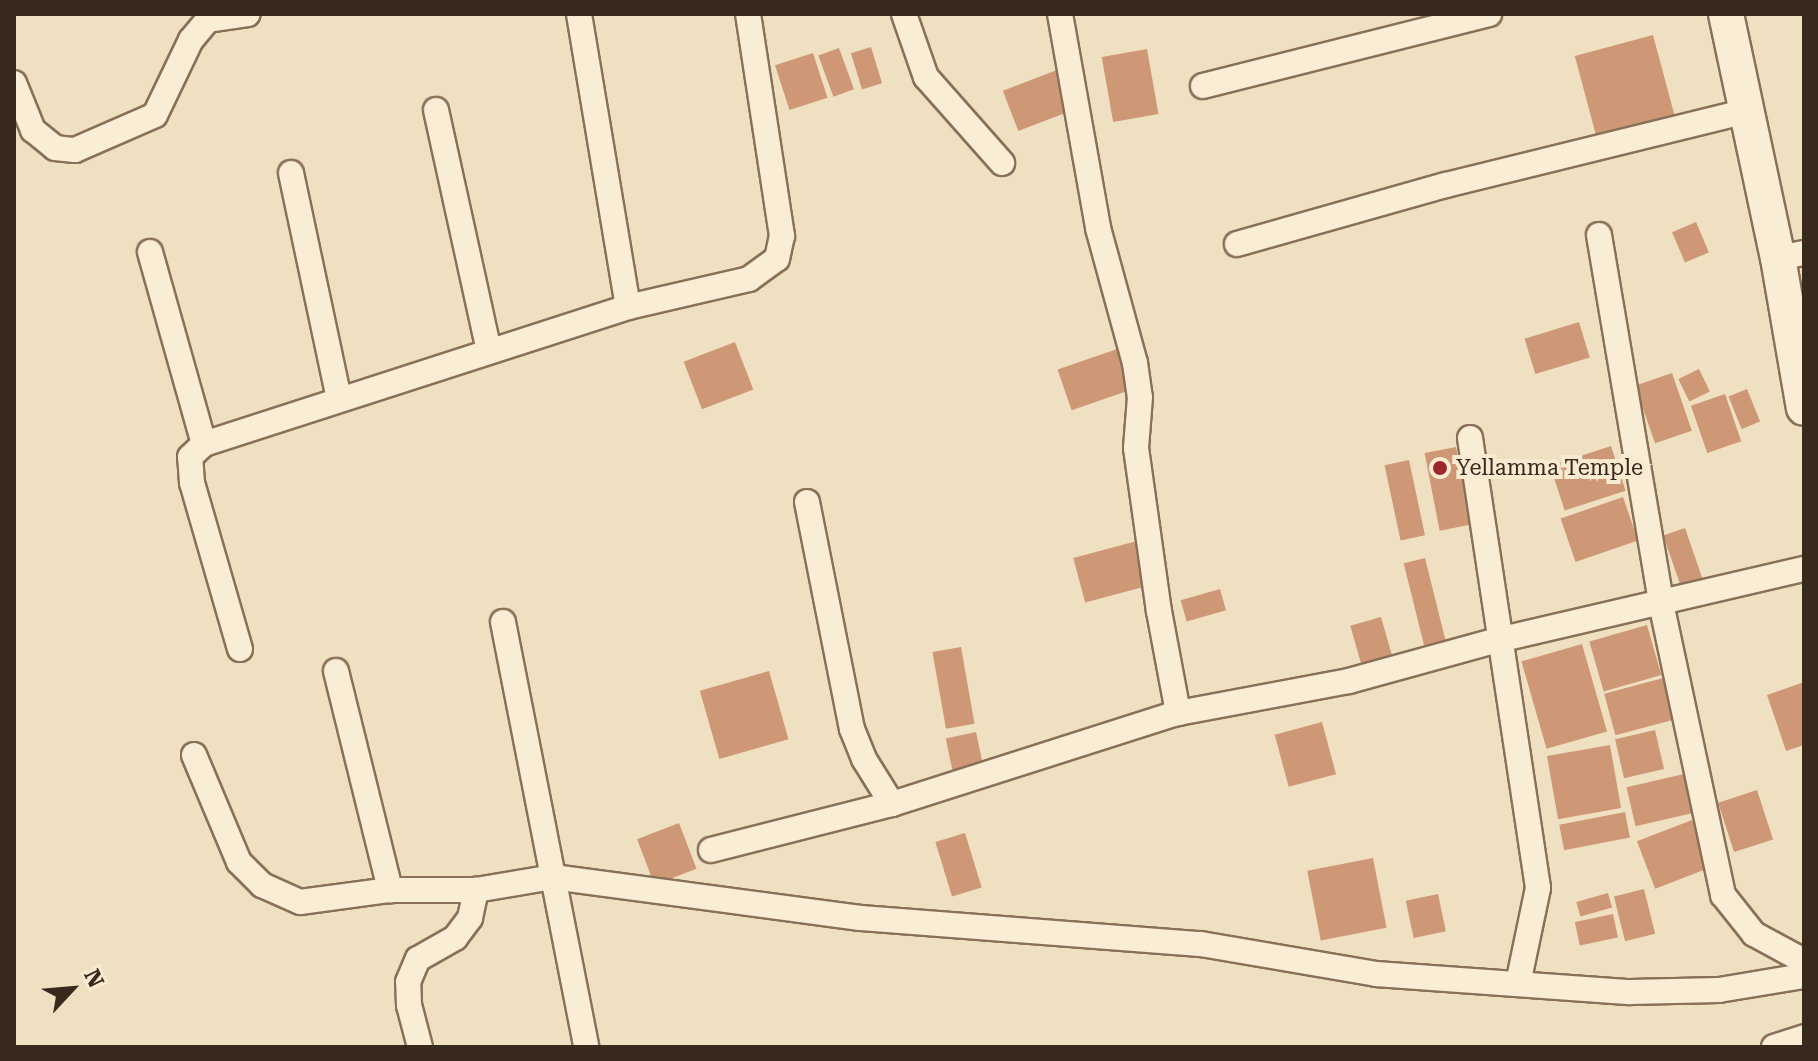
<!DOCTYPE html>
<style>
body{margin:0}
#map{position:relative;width:1818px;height:1061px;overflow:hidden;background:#efe0c1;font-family:"Roboto Serif",serif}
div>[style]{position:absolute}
.building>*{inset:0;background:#ce9876;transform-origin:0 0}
.roads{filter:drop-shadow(2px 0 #897058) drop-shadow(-2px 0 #897058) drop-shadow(0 2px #897058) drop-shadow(0 -2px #897058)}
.street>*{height:24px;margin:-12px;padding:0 12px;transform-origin:12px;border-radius:12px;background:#f9edd5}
.secondary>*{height:34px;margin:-17px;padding:0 17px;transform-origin:17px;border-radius:17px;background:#f9edd5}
.dots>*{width:22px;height:22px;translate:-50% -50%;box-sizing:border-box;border:4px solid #f6ead1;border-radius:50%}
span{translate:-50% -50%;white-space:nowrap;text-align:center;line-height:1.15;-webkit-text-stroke:8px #f6ead1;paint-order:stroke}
.poi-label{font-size:22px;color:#38291d}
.left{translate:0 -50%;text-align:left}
.frame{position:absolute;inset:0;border:16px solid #38291d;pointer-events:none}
.north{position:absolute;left:32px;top:949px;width:80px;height:80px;-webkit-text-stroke:6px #f6ead1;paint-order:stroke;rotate:64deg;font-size:22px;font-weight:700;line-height:32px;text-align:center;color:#38291d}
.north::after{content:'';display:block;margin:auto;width:28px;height:36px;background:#38291d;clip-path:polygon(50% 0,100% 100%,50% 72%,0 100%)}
</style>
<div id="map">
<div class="building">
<i style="left:1653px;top:35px;width:87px;height:81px;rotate:75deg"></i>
<i style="left:871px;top:47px;width:38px;height:21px;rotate:73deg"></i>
<i style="left:839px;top:48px;width:44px;height:22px;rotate:70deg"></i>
<i style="left:1147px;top:49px;width:66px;height:46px;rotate:80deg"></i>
<i style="left:813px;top:53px;width:47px;height:40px;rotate:72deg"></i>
<i style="left:1057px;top:70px;width:43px;height:58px;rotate:69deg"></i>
<i style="left:1696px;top:222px;width:33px;height:26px;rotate:67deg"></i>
<i style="left:1579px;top:322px;width:37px;height:57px;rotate:73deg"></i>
<i style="left:735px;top:342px;width:51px;height:55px;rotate:69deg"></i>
<i style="left:1120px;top:348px;width:43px;height:66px;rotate:71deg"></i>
<i style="left:1699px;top:369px;width:25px;height:23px;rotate:64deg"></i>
<i style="left:1672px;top:373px;width:61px;height:39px;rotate:71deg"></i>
<i style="left:1747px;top:389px;width:35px;height:20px;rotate:68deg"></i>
<i style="left:1725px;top:394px;width:50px;height:36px;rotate:71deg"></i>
<i style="left:1611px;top:446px;width:47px;height:64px;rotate:72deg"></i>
<i style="left:1456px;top:447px;width:79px;height:32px;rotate:79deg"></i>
<i style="left:1409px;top:460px;width:77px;height:25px;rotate:78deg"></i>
<i style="left:1623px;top:497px;width:46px;height:66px;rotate:71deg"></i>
<i style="left:1685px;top:528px;width:53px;height:23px;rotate:71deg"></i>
<i style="left:1137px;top:541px;width:46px;height:66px;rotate:75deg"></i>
<i style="left:1425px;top:558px;width:89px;height:22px;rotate:76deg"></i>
<i style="left:1220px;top:589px;width:22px;height:41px;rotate:74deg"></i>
<i style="left:1381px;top:617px;width:51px;height:32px;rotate:74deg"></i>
<i style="left:1647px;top:625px;width:52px;height:60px;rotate:74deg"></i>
<i style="left:1582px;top:644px;width:91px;height:63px;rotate:74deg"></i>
<i style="left:961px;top:647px;width:78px;height:29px;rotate:80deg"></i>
<i style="left:769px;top:671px;width:71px;height:72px;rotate:74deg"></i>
<i style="left:1667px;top:677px;width:43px;height:65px;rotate:75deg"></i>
<i style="clip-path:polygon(1804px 682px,1804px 745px,1786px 751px,1767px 695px)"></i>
<i style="left:1322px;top:722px;width:54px;height:49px;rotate:75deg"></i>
<i style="left:1655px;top:730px;width:40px;height:41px;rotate:77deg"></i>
<i style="left:976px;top:732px;width:40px;height:31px;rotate:78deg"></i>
<i style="left:1610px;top:745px;width:64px;height:64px;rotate:80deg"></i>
<i style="left:1684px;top:774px;width:40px;height:59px;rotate:77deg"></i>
<i style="left:1757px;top:790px;width:52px;height:41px;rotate:72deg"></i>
<i style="left:1625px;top:812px;width:26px;height:67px;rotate:79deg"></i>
<i style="left:1692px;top:820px;width:51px;height:59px;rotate:69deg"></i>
<i style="left:679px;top:823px;width:49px;height:45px;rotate:69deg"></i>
<i style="left:965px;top:833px;width:57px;height:31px;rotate:73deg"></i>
<i style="left:1373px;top:858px;width:71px;height:67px;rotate:79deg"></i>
<i style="left:1644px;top:889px;width:46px;height:31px;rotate:76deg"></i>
<i style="left:1608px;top:893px;width:15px;height:33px;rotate:74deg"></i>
<i style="left:1438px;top:894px;width:38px;height:33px;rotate:78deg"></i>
<i style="left:1613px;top:914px;width:24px;height:39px;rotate:78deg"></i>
</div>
<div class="roads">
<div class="street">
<i style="left:904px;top:14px;width:67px;rotate:70.8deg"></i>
<i style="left:926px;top:77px;width:115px;rotate:48.5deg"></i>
<i style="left:1060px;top:14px;width:217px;rotate:79.9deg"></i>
<i style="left:1098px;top:228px;width:140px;rotate:74.7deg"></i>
<i style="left:1135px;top:363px;width:34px;rotate:82deg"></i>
<i style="left:1140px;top:397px;width:51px;rotate:94.5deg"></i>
<i style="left:1136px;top:448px;width:165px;rotate:82deg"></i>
<i style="left:1159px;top:611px;width:104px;rotate:79.4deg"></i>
<i style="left:14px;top:83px;width:51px;rotate:68deg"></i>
<i style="left:33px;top:130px;width:28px;rotate:39deg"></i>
<i style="left:55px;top:148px;width:20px;rotate:6deg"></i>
<i style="left:75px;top:150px;width:87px;rotate:-23.6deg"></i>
<i style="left:155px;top:115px;width:83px;rotate:-64.4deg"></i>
<i style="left:191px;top:40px;width:26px;rotate:-50deg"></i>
<i style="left:208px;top:20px;width:40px;rotate:-8.5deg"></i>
<i style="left:1203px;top:86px;width:295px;rotate:-14.1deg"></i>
<i style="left:436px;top:110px;width:247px;rotate:77.6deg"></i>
<i style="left:291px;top:173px;width:231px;rotate:78deg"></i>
<i style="left:1599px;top:235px;width:373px;rotate:80.4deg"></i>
<i style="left:1661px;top:603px;width:299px;rotate:78deg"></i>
<i style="left:1723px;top:895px;width:50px;rotate:51.5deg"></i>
<i style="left:1754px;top:934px;width:57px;rotate:28.4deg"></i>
<i style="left:1237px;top:244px;width:217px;rotate:-15.8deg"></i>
<i style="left:1446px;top:185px;width:310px;rotate:-13.8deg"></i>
<i style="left:150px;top:252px;width:199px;rotate:74.3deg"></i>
<i style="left:1778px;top:258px;width:26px;rotate:-11deg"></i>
<i style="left:628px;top:307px;width:124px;rotate:-13deg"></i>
<i style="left:749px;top:279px;width:34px;rotate:-36deg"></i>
<i style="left:777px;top:259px;width:24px;rotate:-78deg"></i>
<i style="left:782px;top:236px;width:225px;rotate:-98.7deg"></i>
<i style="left:1470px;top:438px;width:455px;rotate:81.4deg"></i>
<i style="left:1538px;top:888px;width:98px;rotate:101.8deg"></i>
<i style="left:807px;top:502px;width:231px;rotate:78.8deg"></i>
<i style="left:852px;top:729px;width:32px;rotate:68deg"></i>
<i style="left:864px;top:759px;width:53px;rotate:58.1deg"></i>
<i style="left:503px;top:622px;width:433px;rotate:78.9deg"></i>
<i style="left:240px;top:649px;width:173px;rotate:-106.1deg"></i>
<i style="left:192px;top:483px;width:26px;rotate:-94deg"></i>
<i style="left:190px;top:457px;width:19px;rotate:-43deg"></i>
<i style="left:204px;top:444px;width:446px;rotate:-17.9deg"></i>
<i style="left:628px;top:307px;width:297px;rotate:-99.5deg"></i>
<i style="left:336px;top:671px;width:226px;rotate:76.1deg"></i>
<i style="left:194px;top:755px;width:116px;rotate:67.2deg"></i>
<i style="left:239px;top:862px;width:33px;rotate:45deg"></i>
<i style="left:262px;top:885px;width:42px;rotate:24.1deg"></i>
<i style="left:300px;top:902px;width:91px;rotate:-7.6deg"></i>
<i style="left:390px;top:890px;width:86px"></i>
<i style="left:476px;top:890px;width:78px;rotate:-9.6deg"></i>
<i style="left:553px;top:877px;width:310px;rotate:7.6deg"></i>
<i style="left:860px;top:918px;width:342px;rotate:4.4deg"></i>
<i style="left:1201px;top:944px;width:178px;rotate:9.7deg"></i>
<i style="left:1376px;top:974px;width:255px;rotate:4.1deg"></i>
<i style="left:1630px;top:992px;width:89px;rotate:-1.3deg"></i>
<i style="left:1719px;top:990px;width:86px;rotate:-9.4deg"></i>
<i style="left:711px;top:850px;width:187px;rotate:-14.3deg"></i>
<i style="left:892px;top:804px;width:300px;rotate:-17.7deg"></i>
<i style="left:1178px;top:713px;width:174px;rotate:-10.6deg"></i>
<i style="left:1349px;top:681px;width:155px;rotate:-15.4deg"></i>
<i style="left:1498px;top:640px;width:314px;rotate:-13.1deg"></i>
<i style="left:420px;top:1047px;width:43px;rotate:-104.7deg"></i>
<i style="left:409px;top:1005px;width:23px;rotate:-92deg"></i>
<i style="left:408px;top:982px;width:25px;rotate:-67deg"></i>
<i style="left:418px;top:959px;width:43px;rotate:-29.6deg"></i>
<i style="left:455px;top:938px;width:25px;rotate:-53deg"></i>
<i style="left:470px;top:918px;width:29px;rotate:-78deg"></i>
<i style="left:1774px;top:1047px;width:32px;rotate:-18deg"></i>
</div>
<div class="secondary">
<i style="left:1726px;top:14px;width:249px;rotate:78deg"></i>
<i style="left:1778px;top:258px;width:152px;rotate:80.2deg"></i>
</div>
</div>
<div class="dots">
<i style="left:1440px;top:468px;background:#99272c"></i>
</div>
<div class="poi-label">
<span class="left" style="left:1456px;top:468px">Yellamma Temple</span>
</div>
<div class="frame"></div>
<div class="north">N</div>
</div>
